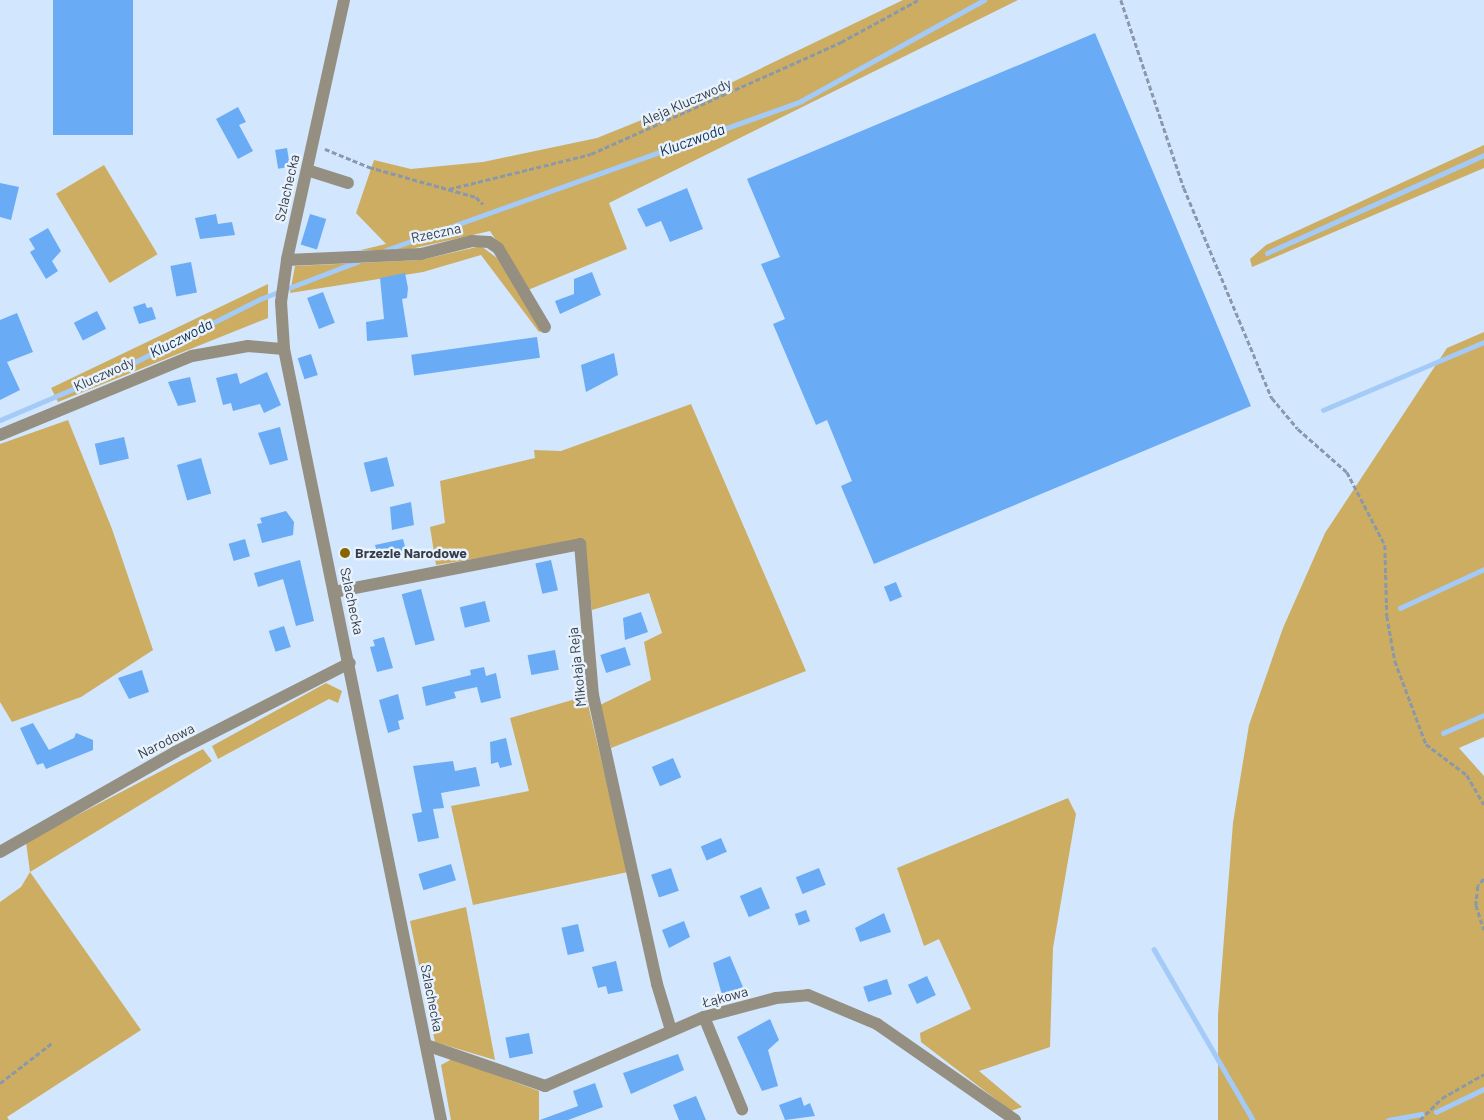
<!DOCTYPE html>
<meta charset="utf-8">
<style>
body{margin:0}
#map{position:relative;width:1484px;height:1120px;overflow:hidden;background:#d2e6fd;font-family:Barlow,sans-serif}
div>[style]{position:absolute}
.green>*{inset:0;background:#ccad62;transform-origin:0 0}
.stream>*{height:4.5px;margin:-2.25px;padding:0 2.25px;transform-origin:2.25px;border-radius:2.25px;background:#a4cbf8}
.building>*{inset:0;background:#6aabf6;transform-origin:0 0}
.path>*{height:2.5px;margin-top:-1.25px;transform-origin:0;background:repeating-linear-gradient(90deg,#8998aa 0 5px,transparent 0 7.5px)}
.minor>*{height:12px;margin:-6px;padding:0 6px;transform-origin:6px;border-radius:6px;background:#958f81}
.dots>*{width:14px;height:14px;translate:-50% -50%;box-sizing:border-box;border:2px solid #e8f2fd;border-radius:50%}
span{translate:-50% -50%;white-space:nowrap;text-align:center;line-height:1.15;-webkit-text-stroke:5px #e8f2fd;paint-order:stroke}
.street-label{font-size:14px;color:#343d49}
.poi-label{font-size:14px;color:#343d49;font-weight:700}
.left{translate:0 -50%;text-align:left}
.water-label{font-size:15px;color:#102b48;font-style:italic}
</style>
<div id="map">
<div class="green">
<i style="clip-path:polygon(903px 0,1018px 0,609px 203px,627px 249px,528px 290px,490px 231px,406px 250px,361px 250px,386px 244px,356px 213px,374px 160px,411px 169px,483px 162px,597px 138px,716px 90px)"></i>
<i style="clip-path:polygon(1484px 145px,1484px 168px,1252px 267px,1250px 259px,1266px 245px)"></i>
<i style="left:104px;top:165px;width:104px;height:56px;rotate:59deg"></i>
<i style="clip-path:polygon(481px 246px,497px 258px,543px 330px,539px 332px,481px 255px,423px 272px,290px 293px,295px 266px,421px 260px)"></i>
<i style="clip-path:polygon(268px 284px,268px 318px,58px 402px,51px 388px)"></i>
<i style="clip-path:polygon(1484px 332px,1484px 737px,1459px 748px,1484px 776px,1484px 1120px,1218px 1120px,1218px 1015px,1233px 823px,1249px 725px,1283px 628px,1325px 533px,1447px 348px)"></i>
<i style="clip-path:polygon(691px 404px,806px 671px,611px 748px,600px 705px,651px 680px,644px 642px,662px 633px,649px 593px,592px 610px,583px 541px,436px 565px,430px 527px,445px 523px,440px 481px,535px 458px,534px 450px,561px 451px)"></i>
<i style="clip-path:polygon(68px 420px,112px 529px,153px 650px,81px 697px,12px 722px,0 702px,0 444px)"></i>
<i style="clip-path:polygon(326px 683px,342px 691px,338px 703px,329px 699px,218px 759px,212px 746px)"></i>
<i style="clip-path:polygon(586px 696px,628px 872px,473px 905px,451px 806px,529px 791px,510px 718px)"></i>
<i style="clip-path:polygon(203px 749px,212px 761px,30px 872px,141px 1030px,7px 1117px,9px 1120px,0 1120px,0 902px,21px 887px,30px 872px,26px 842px)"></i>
<i style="clip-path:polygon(1068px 798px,1076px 814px,1053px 948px,1050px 1047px,979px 1071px,1022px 1107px,1011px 1111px,921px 1042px,920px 1033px,971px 1009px,939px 939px,924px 946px,897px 868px)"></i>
<i style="clip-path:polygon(466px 907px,495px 1060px,435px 1042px,410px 921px)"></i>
<i style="clip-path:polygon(452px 1059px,539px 1091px,539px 1120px,451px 1120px,441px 1065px)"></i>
</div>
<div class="stream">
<i style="left:386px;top:250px;width:441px;rotate:-19.7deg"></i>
<i style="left:801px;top:101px;width:209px;rotate:-28.9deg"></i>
<i style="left:1267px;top:253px;width:238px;rotate:-24.3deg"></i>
<i style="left:1323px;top:410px;width:175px;rotate:-22.9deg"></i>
<i style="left:0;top:420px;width:136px;rotate:-23deg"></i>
<i style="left:125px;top:367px;width:151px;rotate:-26.7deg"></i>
<i style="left:260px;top:299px;width:104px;rotate:-20.9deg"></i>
<i style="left:1400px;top:608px;width:93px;rotate:-24.9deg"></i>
<i style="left:1443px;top:733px;width:45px;rotate:-23.7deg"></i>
<i style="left:1154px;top:949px;width:198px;rotate:59.9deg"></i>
<i style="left:1436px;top:1112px;width:53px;rotate:-25.6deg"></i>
<i style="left:1388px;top:1120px;width:34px;rotate:-10deg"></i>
</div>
<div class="building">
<i style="left:53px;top:0;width:80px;height:135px"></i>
<i style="clip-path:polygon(1095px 33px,1251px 406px,874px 564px,841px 486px,852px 481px,827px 420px,816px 425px,773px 324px,785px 319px,761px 264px,780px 257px,747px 179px)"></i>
<i style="clip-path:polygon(238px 107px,246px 122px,239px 125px,253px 151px,238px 159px,216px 119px)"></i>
<i style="left:287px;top:148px;width:19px;height:12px;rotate:81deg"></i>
<i style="clip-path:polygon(0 183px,19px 187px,11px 220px,0 217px)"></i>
<i style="clip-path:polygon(687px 188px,703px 229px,670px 242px,661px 221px,646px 227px,637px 209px)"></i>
<i style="clip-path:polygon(216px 214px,218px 224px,232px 222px,235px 235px,200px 239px,195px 218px)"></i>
<i style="left:310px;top:214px;width:17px;height:32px;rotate:17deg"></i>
<i style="clip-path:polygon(48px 228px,61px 251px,52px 261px,58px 271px,46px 279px,30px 252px,35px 249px,29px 239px)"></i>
<i style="left:191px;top:262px;width:31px;height:21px;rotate:79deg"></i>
<i style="clip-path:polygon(592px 272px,601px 295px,560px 314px,555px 301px,574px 294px,574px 279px)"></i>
<i style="clip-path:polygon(405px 273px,408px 288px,407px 298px,402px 299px,408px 337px,367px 341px,366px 322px,384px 319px,380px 278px)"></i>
<i style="left:323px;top:292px;width:33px;height:17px;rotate:69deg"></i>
<i style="clip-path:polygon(145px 303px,147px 308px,152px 307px,156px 319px,139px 324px,133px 307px)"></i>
<i style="left:97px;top:311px;width:20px;height:26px;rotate:63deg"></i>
<i style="clip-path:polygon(17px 313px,33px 352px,7px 362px,20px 390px,0 400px,0 320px)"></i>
<i style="left:537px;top:337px;width:21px;height:127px;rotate:82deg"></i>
<i style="clip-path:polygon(614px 353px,618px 375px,586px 392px,581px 365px)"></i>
<i style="left:311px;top:354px;width:22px;height:14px;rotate:72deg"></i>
<i style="clip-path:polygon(267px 372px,281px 405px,264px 413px,260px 404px,233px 411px,231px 403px,223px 405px,216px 378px,237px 373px,240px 384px)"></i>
<i style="clip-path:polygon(190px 377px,196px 402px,178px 406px,168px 382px)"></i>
<i style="clip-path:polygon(280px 427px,288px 460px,270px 465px,258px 433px)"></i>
<i style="left:124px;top:437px;width:22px;height:30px;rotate:77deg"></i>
<i style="left:387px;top:457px;width:30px;height:24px;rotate:76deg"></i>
<i style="left:201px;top:458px;width:37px;height:25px;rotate:74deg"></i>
<i style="clip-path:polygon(411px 502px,414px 525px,392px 530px,390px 507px)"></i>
<i style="clip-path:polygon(286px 511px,294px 522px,293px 535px,262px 543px,257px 524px,262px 523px,260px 518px)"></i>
<i style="left:245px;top:539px;width:18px;height:17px;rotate:74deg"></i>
<i style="clip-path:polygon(403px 539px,408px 558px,379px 560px,375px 545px)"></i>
<i style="clip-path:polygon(300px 560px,314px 621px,296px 626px,283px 579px,258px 587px,254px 573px)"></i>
<i style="left:551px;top:560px;width:31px;height:16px;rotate:77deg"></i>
<i style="left:896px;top:582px;width:16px;height:13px;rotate:68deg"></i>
<i style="left:421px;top:589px;width:53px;height:20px;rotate:75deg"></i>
<i style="left:485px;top:601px;width:21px;height:26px;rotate:76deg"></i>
<i style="clip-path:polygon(641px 612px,648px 632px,625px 640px,623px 618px)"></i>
<i style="left:284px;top:626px;width:22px;height:16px;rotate:72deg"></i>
<i style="clip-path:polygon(384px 637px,393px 668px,377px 672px,370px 647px,375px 646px,373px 640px)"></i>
<i style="left:625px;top:647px;width:19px;height:26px;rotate:72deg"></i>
<i style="left:555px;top:650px;width:20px;height:28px;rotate:79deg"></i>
<i style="clip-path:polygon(484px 667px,486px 676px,496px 673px,501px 698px,481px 703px,477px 687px,454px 692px,456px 698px,426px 706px,422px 687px,471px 675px,470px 670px)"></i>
<i style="clip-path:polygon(142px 670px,149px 692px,129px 699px,118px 678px)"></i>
<i style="clip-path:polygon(398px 694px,404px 719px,398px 721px,400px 729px,388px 733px,379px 700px)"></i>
<i style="clip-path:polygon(33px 723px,49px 750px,74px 738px,76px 733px,93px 740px,93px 750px,46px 769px,43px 763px,37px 765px,20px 728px)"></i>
<i style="clip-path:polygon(506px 738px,512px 765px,500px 768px,498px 762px,491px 764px,490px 742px)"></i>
<i style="left:673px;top:758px;width:21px;height:23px;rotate:67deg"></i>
<i style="clip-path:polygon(453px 761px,455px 771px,476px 767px,480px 786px,441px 793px,444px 808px,433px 809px,439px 838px,418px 842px,412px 814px,422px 812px,413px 766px)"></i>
<i style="left:721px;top:838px;width:15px;height:22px;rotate:67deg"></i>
<i style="left:451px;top:864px;width:17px;height:34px;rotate:73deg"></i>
<i style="left:671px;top:868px;width:24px;height:21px;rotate:71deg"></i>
<i style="left:819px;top:868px;width:18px;height:25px;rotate:68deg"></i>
<i style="left:761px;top:887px;width:23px;height:23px;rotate:67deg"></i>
<i style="left:806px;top:910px;width:12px;height:12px;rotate:70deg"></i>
<i style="clip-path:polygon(884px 913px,891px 932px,860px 942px,855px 928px)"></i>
<i style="clip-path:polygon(684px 921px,690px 937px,669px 948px,662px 930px)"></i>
<i style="left:578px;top:924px;width:28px;height:17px;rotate:77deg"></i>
<i style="clip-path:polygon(730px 956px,743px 987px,722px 995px,713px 963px)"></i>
<i style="clip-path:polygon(616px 961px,623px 991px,608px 994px,606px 986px,598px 988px,592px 967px)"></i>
<i style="left:927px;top:976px;width:21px;height:21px;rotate:65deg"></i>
<i style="left:887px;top:979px;width:16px;height:25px;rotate:72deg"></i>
<i style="clip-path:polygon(770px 1019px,779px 1040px,768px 1050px,778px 1086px,762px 1091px,737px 1037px)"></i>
<i style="left:529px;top:1033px;width:21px;height:24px;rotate:79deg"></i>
<i style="clip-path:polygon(678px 1054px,684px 1070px,631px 1094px,623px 1073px)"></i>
<i style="clip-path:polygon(595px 1083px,603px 1107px,568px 1120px,540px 1120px,578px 1106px,573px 1091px)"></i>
<i style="clip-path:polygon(696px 1096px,706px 1120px,679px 1120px,673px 1105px)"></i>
<i style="clip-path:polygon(801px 1097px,804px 1106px,810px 1103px,815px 1116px,785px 1120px,779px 1105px)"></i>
</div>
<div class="path">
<i style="left:1121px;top:0;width:198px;rotate:71.5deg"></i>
<i style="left:1184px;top:188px;width:228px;rotate:67.3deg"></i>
<i style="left:1272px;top:398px;width:40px;rotate:50deg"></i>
<i style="left:1298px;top:429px;width:65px;rotate:41.3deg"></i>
<i style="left:1347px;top:472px;width:82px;rotate:62.5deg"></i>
<i style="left:1385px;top:545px;width:71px;rotate:88.4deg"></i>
<i style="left:1387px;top:616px;width:46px;rotate:79.9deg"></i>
<i style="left:1395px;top:661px;width:89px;rotate:69.5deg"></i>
<i style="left:1426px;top:744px;width:51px;rotate:37.1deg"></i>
<i style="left:1467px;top:775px;width:34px;rotate:60deg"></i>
<i style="left:325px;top:149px;width:48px;rotate:22.2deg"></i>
<i style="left:369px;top:167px;width:111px;rotate:15.7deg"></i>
<i style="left:476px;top:197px;width:10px;rotate:45deg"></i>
<i style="left:449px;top:189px;width:146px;rotate:-13.8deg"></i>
<i style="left:591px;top:154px;width:274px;rotate:-24.1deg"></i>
<i style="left:841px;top:42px;width:88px;rotate:-28.6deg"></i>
<i style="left:1484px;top:879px;width:9px;rotate:131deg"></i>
<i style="left:1478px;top:886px;width:19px;rotate:96deg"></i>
<i style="left:1476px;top:905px;width:26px;rotate:72deg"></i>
<i style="left:0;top:1083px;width:66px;rotate:-37.6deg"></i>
<i style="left:1420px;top:1120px;width:31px;rotate:-45deg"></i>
<i style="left:1442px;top:1098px;width:48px;rotate:-29.7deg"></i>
</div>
<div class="minor">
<i style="left:344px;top:0;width:266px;rotate:102.4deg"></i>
<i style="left:287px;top:260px;width:42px;rotate:98.1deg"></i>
<i style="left:281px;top:302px;width:47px;rotate:86.3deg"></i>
<i style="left:284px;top:349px;width:787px;rotate:78.49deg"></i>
<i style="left:307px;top:170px;width:43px;rotate:17.6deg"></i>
<i style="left:287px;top:260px;width:134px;rotate:-2.6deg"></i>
<i style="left:421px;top:254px;width:53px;rotate:-14.3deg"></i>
<i style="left:472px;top:241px;width:17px;rotate:3deg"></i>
<i style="left:489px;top:242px;width:11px;rotate:34deg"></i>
<i style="left:498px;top:248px;width:92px;rotate:59.3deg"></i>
<i style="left:0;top:435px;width:208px;rotate:-22.4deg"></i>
<i style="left:192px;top:356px;width:57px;rotate:-10.1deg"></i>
<i style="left:248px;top:346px;width:36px;rotate:5deg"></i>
<i style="left:334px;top:592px;width:251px;rotate:-11deg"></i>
<i style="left:580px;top:544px;width:152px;rotate:85.1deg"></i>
<i style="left:593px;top:695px;width:296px;rotate:77.5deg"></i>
<i style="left:657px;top:984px;width:48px;rotate:73.1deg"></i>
<i style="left:0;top:852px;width:202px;rotate:-29.7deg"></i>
<i style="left:175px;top:752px;width:196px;rotate:-27deg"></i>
<i style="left:704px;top:1017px;width:100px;rotate:67.6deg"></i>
<i style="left:426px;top:1045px;width:126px;rotate:19deg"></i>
<i style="left:545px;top:1086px;width:173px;rotate:-23.5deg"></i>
<i style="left:704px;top:1017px;width:74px;rotate:-14.8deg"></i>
<i style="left:776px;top:998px;width:32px;rotate:-5deg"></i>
<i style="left:808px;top:995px;width:75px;rotate:22.8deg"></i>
<i style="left:877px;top:1024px;width:168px;rotate:34.8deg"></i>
</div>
<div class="dots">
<i style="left:345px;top:553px;background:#856500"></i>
</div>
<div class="street-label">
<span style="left:686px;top:102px;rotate:-24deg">Aleja Kluczwody</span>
<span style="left:287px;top:188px;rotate:-77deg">Szlachecka</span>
<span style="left:436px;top:233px;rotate:-12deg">Rzeczna</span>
<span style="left:104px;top:374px;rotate:-24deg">Kluczwody</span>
<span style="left:352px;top:601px;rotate:78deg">Szlachecka</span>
<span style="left:577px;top:667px;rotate:-96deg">Mikołaja Reja</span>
<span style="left:166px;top:741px;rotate:-27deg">Narodowa</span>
<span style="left:725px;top:997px;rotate:-15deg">Łąkowa</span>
<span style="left:432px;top:998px;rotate:79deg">Szlachecka</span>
</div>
<div class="poi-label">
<span class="left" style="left:355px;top:553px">Brzezie Narodowe</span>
</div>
<div class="water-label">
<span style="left:692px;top:140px;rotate:-20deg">Kluczwoda</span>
<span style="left:181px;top:338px;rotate:-27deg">Kluczwoda</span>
</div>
</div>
